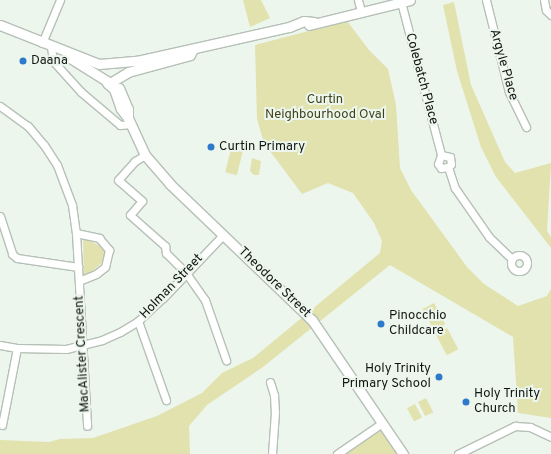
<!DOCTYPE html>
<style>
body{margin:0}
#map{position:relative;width:551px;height:454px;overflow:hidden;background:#ecf6ed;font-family:Overpass,sans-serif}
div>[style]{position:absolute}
.green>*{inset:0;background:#e1e2ad;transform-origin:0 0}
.roads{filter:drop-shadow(1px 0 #b6c0b7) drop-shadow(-1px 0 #b6c0b7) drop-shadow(0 1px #b6c0b7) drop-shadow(0 -1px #b6c0b7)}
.street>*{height:7px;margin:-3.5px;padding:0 3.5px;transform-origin:3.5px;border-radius:3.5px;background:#fff}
.street>.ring{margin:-3.5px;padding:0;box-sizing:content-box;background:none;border:7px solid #fff;border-radius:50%}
.secondary>*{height:9px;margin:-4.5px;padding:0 4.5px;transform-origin:4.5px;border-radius:4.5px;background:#fff}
.dots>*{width:11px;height:11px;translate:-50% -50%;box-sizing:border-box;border:2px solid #ecf6ed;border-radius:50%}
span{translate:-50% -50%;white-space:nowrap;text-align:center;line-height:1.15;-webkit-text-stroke:4px #ecf6ed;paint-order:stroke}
.poi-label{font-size:13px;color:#111512}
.left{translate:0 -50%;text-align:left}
.right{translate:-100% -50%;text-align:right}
.street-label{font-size:13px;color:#111512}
.park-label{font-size:13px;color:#3f3f1a}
</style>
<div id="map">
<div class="green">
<i style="clip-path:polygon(243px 0,261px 0,270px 18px,250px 27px)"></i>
<i style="clip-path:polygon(454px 2px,471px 85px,505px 162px,515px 173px,551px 163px,547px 231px,551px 237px,551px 248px,496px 177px,481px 147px,457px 71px,443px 5px)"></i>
<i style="clip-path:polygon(347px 21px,369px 50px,388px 69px,396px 105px,400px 168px,411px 190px,467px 267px,484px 284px,518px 306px,547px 296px,551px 289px,551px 418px,518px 413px,513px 337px,390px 265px,263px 367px,207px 405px,189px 426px,190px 454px,0 454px,0 440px,49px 442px,60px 439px,93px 438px,157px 416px,202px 393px,222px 373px,253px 358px,380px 253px,382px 241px,374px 223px,353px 193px,328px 183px,302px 194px,264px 143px,257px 119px,255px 45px)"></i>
<i style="left:231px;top:149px;width:12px;height:24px;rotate:14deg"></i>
<i style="clip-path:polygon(252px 158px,261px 161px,259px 175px,254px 175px,250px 171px)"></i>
<i style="clip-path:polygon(83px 238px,105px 248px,105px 260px,87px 276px,84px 275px)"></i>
<i style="left:434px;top:303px;width:24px;height:13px;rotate:62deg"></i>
<i style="left:447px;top:328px;width:24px;height:13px;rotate:62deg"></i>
<i style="left:426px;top:398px;width:16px;height:9px;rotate:63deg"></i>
<i style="left:415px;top:404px;width:15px;height:9px;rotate:62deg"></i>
<i style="clip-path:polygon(382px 430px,399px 454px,343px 454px)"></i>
</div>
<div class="roads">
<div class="street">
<i style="left:358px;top:0;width:11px;rotate:75deg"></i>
<i style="left:486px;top:0;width:95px;rotate:76deg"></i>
<i style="left:509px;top:92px;width:39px;rotate:64deg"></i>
<i style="left:544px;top:0;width:10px;rotate:79deg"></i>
<i style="left:546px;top:10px;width:7px;rotate:45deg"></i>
<i style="left:401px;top:2px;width:158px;rotate:75.3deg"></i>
<i style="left:441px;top:155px;width:9px;rotate:108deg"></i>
<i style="left:438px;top:164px;width:5px;rotate:53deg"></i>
<i style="left:441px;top:168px;width:7px;rotate:-8deg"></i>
<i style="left:448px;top:167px;width:4px;rotate:-45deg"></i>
<i style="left:451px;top:164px;width:7px;rotate:-98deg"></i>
<i style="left:450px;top:157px;width:9px;rotate:-167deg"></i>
<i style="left:42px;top:43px;width:47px;rotate:-67.3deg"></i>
<i style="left:51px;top:47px;width:14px;rotate:82deg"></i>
<i style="left:53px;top:61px;width:42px;rotate:47.9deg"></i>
<i style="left:81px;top:92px;width:51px;rotate:40.2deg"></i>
<i style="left:120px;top:125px;width:11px;rotate:-5deg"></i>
<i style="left:0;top:106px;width:34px;rotate:36deg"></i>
<i style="left:28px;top:126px;width:25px;rotate:50deg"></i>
<i style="left:44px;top:145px;width:24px;rotate:57deg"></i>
<i style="left:57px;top:165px;width:43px;rotate:69.4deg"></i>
<i style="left:72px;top:205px;width:28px;rotate:82deg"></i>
<i style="left:76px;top:233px;width:193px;rotate:86.7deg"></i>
<i style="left:145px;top:155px;width:12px;rotate:149deg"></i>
<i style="left:135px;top:161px;width:25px;rotate:132deg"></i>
<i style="left:118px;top:180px;width:32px;rotate:41deg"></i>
<i style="left:142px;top:201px;width:18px;rotate:131deg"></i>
<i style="left:130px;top:215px;width:47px;rotate:41.5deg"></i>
<i style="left:165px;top:246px;width:7px;rotate:82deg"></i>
<i style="left:166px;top:253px;width:28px;rotate:45deg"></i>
<i style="left:186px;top:273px;width:33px;rotate:55deg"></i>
<i style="left:205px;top:300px;width:64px;rotate:70.7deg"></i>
<i style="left:448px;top:167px;width:22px;rotate:72deg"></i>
<i style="left:455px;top:188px;width:60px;rotate:55.2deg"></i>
<i style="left:489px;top:237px;width:30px;rotate:44deg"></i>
<i style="left:0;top:216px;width:40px;rotate:72deg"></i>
<i style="left:12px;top:254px;width:6px;rotate:39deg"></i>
<i style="left:17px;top:258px;width:62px;rotate:8.4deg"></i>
<i style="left:76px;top:233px;width:24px;rotate:12deg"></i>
<i style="left:99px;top:238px;width:16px;rotate:50deg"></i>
<i style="left:109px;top:250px;width:17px;rotate:103deg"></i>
<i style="left:105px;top:267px;width:11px;rotate:142deg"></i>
<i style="left:96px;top:274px;width:18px;rotate:158deg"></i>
<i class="ring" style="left:511px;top:255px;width:9px;height:9px"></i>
<i style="left:138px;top:321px;width:84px;rotate:70.5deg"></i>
<i style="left:0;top:345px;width:17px;rotate:10deg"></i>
<i style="left:17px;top:348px;width:49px;rotate:1.2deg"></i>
<i style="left:66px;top:349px;width:37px;rotate:-14deg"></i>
<i style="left:102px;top:340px;width:20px;rotate:-24deg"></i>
<i style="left:120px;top:332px;width:21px;rotate:-31deg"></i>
<i style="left:138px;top:321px;width:34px;rotate:-43deg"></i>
<i style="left:163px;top:298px;width:88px;rotate:-46.4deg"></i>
<i style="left:270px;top:382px;width:14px;rotate:73deg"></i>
<i style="left:274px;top:395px;width:17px;rotate:87deg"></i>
<i style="left:275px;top:412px;width:42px;rotate:94.1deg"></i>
<i style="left:2px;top:425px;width:78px;rotate:-79deg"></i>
<i style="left:337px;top:454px;width:55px;rotate:-34.6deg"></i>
<i style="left:458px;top:454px;width:64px;rotate:-26.2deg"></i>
<i style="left:515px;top:426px;width:15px;rotate:4deg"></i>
<i style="left:530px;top:427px;width:23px;rotate:25deg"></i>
</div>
<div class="secondary">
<i style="left:0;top:25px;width:106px;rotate:21.5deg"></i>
<i style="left:99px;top:64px;width:38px;rotate:-5deg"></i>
<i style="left:137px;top:61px;width:156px;rotate:-12.6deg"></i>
<i style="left:289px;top:27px;width:16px;rotate:-22deg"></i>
<i style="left:304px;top:21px;width:10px;rotate:6deg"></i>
<i style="left:309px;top:25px;width:104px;rotate:-13.9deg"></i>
<i style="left:70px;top:58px;width:47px;rotate:32deg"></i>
<i style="left:110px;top:83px;width:21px;rotate:-31deg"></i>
<i style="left:128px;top:72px;width:64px;rotate:-15.3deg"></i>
<i style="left:190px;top:55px;width:7px;rotate:-63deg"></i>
<i style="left:107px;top:83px;width:9px;rotate:41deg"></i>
<i style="left:114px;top:89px;width:21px;rotate:71deg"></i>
<i style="left:121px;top:109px;width:11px;rotate:52deg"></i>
<i style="left:128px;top:118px;width:41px;rotate:65.3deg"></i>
<i style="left:145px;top:155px;width:38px;rotate:49deg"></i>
<i style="left:170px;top:184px;width:197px;rotate:43.8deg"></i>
<i style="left:312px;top:320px;width:162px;rotate:55.8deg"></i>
<i style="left:119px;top:88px;width:23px;rotate:67deg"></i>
<i style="left:128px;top:109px;width:9px;rotate:90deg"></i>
</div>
</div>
<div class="dots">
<i style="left:23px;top:61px;background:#2e7aca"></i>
<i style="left:211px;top:147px;background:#2e7aca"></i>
<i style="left:381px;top:324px;background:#2e7aca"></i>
<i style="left:439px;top:377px;background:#2e7aca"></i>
<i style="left:466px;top:402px;background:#2e7aca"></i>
</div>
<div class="poi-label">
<span class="left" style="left:31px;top:61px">Daana</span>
<span class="left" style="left:219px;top:147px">Curtin Primary</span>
<span class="left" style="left:389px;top:324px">Pinocchio<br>Childcare</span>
<span class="right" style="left:431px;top:377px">Holy Trinity<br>Primary School</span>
<span class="left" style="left:474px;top:402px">Holy Trinity<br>Church</span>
</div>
<div class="street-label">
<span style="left:503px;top:65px;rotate:74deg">Argyle Place</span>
<span style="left:421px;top:79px;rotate:75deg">Colebatch Place</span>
<span style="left:274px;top:283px;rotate:44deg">Theodore Street</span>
<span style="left:172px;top:287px;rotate:-46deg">Holman Street</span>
<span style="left:83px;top:354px;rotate:-93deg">MacAlister Crescent</span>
</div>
<div class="park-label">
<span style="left:325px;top:108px">Curtin<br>Neighbourhood Oval</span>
</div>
</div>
